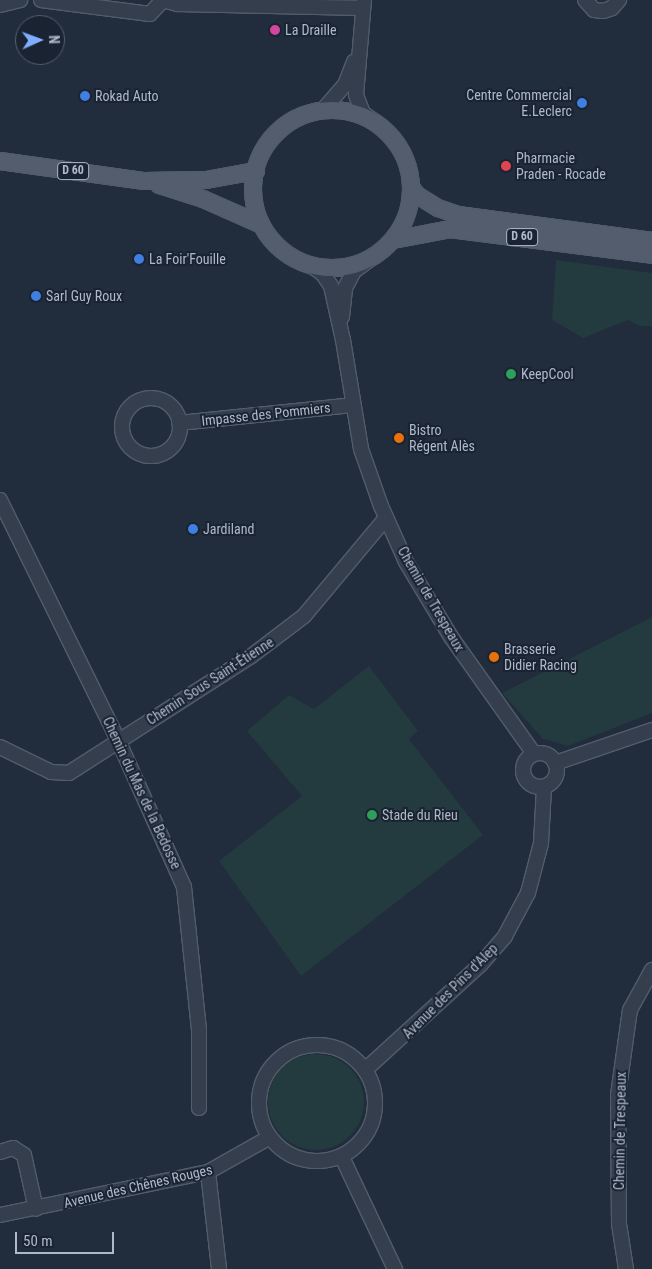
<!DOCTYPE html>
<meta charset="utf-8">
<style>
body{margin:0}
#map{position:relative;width:652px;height:1269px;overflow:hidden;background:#212c3d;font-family:"Roboto Condensed",sans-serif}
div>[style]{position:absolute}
.green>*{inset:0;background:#233a3e}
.round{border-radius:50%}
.roads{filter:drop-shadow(1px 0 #535c6b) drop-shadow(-1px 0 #535c6b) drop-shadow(0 1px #535c6b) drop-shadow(0 -1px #535c6b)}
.minor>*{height:14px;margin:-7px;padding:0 7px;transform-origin:7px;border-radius:7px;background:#353e4d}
.minor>.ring{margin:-7px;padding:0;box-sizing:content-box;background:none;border:14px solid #353e4d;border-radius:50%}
.major>*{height:16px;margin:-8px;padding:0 8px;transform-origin:8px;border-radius:8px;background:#535d6d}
.major>.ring{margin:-8px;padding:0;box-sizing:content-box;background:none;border:16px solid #535d6d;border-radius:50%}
.dots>*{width:14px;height:14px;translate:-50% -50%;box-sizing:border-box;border:2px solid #1a2332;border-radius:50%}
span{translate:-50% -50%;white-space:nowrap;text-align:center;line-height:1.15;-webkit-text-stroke:4px #1a2332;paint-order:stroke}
.shield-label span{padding:1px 4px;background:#1a2332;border:1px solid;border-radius:4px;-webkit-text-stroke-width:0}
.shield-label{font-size:12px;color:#b0b9c9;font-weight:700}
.poi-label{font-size:14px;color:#b0b9c9}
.left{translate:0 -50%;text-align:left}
.right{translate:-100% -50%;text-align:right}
.street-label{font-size:14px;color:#b0b9c9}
.north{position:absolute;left:15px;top:15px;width:50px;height:50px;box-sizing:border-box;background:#1a2332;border:1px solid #565f6e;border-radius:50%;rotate:88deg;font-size:14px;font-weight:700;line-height:20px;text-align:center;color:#b0b9c9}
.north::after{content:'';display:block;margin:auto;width:18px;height:22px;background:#80aefe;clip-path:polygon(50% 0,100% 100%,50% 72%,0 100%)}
.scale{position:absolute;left:15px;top:1232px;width:99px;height:22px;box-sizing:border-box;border:2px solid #b0b9c9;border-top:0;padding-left:6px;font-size:15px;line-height:18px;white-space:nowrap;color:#b0b9c9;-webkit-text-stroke:4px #1a2332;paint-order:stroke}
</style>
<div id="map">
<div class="green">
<i style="clip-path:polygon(556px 260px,652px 273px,652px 326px,640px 326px,628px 320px,583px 338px,552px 320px)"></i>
<i style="clip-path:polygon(652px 617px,652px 713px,568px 746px,543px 739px,502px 693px)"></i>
<i style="clip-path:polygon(369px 666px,418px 731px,409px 739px,483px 835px,301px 976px,219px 861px,302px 796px,247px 731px,289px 695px,314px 709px)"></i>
<i class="round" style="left:268px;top:1054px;width:96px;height:96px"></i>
</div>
<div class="roads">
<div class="minor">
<i style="left:41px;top:0;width:110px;rotate:7.3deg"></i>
<i style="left:150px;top:14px;width:19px;rotate:-47deg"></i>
<i style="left:163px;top:0;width:15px;rotate:16deg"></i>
<i style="left:177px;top:4px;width:186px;rotate:1.2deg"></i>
<i style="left:364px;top:0;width:95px;rotate:94.8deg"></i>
<i style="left:356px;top:95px;width:19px;rotate:69deg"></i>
<i style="left:363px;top:113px;width:21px;rotate:37deg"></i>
<i style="left:585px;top:0;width:13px;rotate:48deg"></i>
<i style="left:594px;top:10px;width:9px;rotate:6deg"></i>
<i style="left:603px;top:11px;width:9px;rotate:-18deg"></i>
<i style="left:612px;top:8px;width:11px;rotate:-49deg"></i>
<i style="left:0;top:5px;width:21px;rotate:-14deg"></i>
<i style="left:322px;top:111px;width:35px;rotate:-49deg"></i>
<i style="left:345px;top:85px;width:25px;rotate:-69deg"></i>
<i style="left:310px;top:265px;width:14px;rotate:34deg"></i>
<i style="left:322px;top:273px;width:16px;rotate:55deg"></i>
<i style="left:331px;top:286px;width:55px;rotate:77.5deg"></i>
<i style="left:343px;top:340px;width:110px;rotate:80.6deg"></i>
<i style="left:361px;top:449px;width:60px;rotate:70.7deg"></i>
<i style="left:381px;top:506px;width:61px;rotate:65.9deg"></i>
<i style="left:406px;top:562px;width:87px;rotate:59deg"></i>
<i style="left:451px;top:637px;width:143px;rotate:54.6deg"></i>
<i style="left:342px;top:317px;width:29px;rotate:-84deg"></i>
<i style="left:345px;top:288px;width:19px;rotate:-62deg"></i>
<i style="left:354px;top:271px;width:19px;rotate:-36deg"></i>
<i class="ring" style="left:122px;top:398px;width:44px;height:44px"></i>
<i style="left:179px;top:423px;width:174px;rotate:-5.9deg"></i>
<i style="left:0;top:500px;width:267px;rotate:63.8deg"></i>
<i style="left:118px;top:740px;width:161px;rotate:65.8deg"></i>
<i style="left:184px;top:887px;width:144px;rotate:84deg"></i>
<i style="left:199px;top:1030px;width:78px;rotate:90deg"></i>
<i style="left:0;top:747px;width:57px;rotate:26.1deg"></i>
<i style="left:51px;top:772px;width:18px;rotate:3deg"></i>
<i style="left:69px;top:773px;width:215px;rotate:-32.7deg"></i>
<i style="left:250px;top:657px;width:68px;rotate:-37.2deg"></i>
<i style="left:304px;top:616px;width:128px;rotate:-50.1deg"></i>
<i class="ring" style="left:523px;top:753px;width:20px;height:20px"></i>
<i style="left:555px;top:763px;width:102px;rotate:-18.8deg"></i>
<i class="ring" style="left:259px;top:1045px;width:102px;height:102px"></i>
<i style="left:365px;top:1070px;width:157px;rotate:-42.4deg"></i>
<i style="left:481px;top:964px;width:37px;rotate:-49deg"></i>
<i style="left:505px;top:936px;width:49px;rotate:-61.9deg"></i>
<i style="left:528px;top:893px;width:52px;rotate:-75.4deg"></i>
<i style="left:541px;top:843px;width:56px;rotate:-86.9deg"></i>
<i style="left:0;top:1152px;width:14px;rotate:-17deg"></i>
<i style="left:13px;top:1148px;width:13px;rotate:32deg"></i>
<i style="left:24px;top:1155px;width:55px;rotate:77.5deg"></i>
<i style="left:342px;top:1157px;width:124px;rotate:64.7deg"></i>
<i style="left:208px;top:1172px;width:98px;rotate:83.5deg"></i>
<i style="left:0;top:1215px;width:212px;rotate:-11.7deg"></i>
<i style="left:208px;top:1172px;width:71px;rotate:-29.4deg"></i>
<i style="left:626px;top:1269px;width:46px;rotate:-98.8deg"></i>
<i style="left:619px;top:1224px;width:129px;rotate:-90.4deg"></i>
<i style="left:618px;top:1095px;width:86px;rotate:-82deg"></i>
<i style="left:630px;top:1010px;width:46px;rotate:-61.2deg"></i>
</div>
<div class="major">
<i class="ring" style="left:253px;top:110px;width:142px;height:142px"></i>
<i style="left:0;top:161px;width:146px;rotate:7.9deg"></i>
<i style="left:145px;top:181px;width:61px;rotate:-0.9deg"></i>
<i style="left:206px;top:180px;width:51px;rotate:-10.2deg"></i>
<i style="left:159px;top:185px;width:46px;rotate:17.7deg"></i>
<i style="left:203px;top:199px;width:64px;rotate:23.8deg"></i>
<i style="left:411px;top:187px;width:10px;rotate:53deg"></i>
<i style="left:417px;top:195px;width:25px;rotate:32deg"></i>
<i style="left:438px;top:208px;width:21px;rotate:19deg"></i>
<i style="left:458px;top:215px;width:196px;rotate:7.6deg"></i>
<i style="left:393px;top:240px;width:58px;rotate:-10.9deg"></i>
<i style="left:450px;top:229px;width:204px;rotate:7.3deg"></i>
</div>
</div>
<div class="dots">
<i style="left:275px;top:30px;background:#d1479c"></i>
<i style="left:85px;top:96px;background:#3f7fe0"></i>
<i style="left:582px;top:103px;background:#3f7fe0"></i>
<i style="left:506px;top:166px;background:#e0444e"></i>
<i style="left:139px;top:259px;background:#3f7fe0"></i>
<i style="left:36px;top:296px;background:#3f7fe0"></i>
<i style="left:511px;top:374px;background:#2e9e5b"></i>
<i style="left:399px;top:438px;background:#e8710a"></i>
<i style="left:193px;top:529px;background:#3f7fe0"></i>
<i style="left:494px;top:657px;background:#e8710a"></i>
<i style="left:372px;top:815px;background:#2e9e5b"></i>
</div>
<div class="shield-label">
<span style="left:73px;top:171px">D 60</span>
<span style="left:522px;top:237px">D 60</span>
</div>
<div class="poi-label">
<span class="left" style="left:285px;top:30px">La Draille</span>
<span class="right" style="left:572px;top:103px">Centre Commercial<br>E.Leclerc</span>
<span class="left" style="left:95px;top:96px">Rokad Auto</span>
<span class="left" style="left:516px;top:166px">Pharmacie<br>Praden - Rocade</span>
<span class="left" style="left:149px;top:259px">La Foir'Fouille</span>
<span class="left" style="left:46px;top:296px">Sarl Guy Roux</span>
<span class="left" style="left:521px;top:374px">KeepCool</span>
<span class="left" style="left:409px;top:438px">Bistro<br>Régent Alès</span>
<span class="left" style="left:203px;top:529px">Jardiland</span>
<span class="left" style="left:504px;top:657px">Brasserie<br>Didier Racing</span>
<span class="left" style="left:382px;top:815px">Stade du Rieu</span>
</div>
<div class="street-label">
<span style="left:266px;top:414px;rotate:-6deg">Impasse des Pommiers</span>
<span style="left:431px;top:599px;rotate:60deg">Chemin de Trespeaux</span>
<span style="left:210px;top:681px;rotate:-33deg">Chemin Sous Saint-Étienne</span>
<span style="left:142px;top:793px;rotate:65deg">Chemin du Mas de la Bedosse</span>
<span style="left:450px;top:991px;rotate:-45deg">Avenue des Pins d'Alep</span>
<span style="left:620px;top:1131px;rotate:-89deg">Chemin de Trespeaux</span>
<span style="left:138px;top:1186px;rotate:-13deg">Avenue des Chênes Rouges</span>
</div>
<div class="north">N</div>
<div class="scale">50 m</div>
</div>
